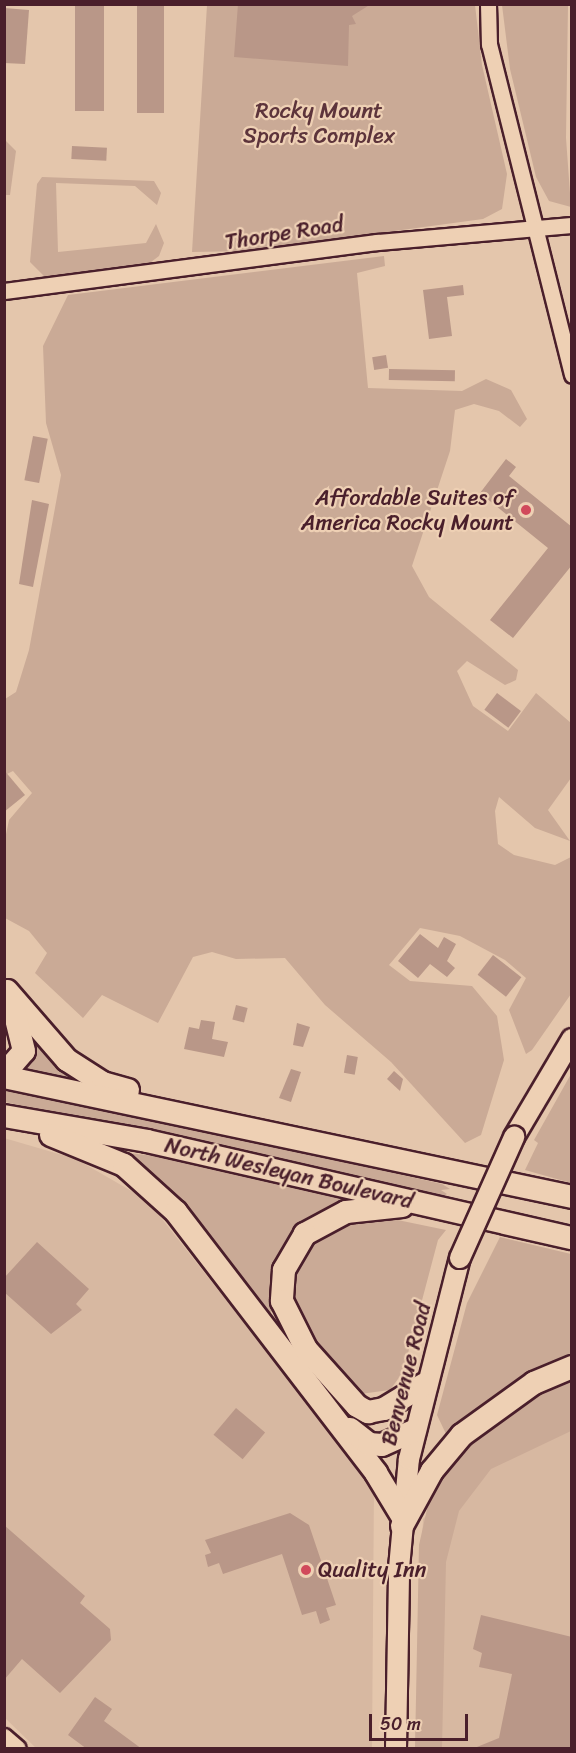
<!DOCTYPE html>
<style>
body{margin:0}
#map{position:relative;width:576px;height:1753px;overflow:hidden;background:#e4c6ac;font-family:Sriracha,sans-serif}
div>[style]{position:absolute}
.built>*{inset:0;background:#d7b8a1}
.green>*{inset:0;background:#caaa96}
.building>*{inset:0;background:#b99788;transform-origin:0 0}
.roads{filter:drop-shadow(2px 0 #4a1f2b) drop-shadow(-2px 0 #4a1f2b) drop-shadow(0 2px #4a1f2b) drop-shadow(0 -2px #4a1f2b)}
.minor>*{height:15px;margin:-7.5px;padding:0 7.5px;transform-origin:7.5px;border-radius:7.5px;background:#eed0b4}
.major>*{height:20px;margin:-10px;padding:0 10px;transform-origin:10px;border-radius:10px;background:#eed0b4}
.highway>*{height:22px;margin:-11px;padding:0 11px;transform-origin:11px;border-radius:11px;background:#eed0b4}
.bridges{filter:drop-shadow(2px 0 #4a1f2b) drop-shadow(-2px 0 #4a1f2b) drop-shadow(0 2px #4a1f2b) drop-shadow(0 -2px #4a1f2b)}
.major-bridge>*{height:20px;margin:-10px;padding:0 10px;transform-origin:10px;border-radius:10px;background:#eed0b4}
.dots>*{width:16px;height:16px;translate:-50% -50%;box-sizing:border-box;border:3px solid #eed0b4;border-radius:50%}
span{translate:-50% -50%;white-space:nowrap;text-align:center;line-height:1.15;-webkit-text-stroke:4.5px #eed0b4;paint-order:stroke}
.park-label{font-size:22px;color:#5d343b}
.street-label{font-size:22px;color:#4a1f2b}
.poi-label{font-size:22px;color:#4a1f2b}
.right{translate:-100% -50%;text-align:right}
.left{translate:0 -50%;text-align:left}
.frame{position:absolute;inset:0;border:6px solid #4a1f2b;pointer-events:none}
.scale{position:absolute;left:369px;top:1714px;width:99px;height:27px;box-sizing:border-box;border:3px solid #4a1f2b;border-top:0;padding-left:8px;font-size:18px;line-height:21px;white-space:nowrap;color:#4a1f2b;-webkit-text-stroke:4px #eed0b4;paint-order:stroke}
</style>
<div id="map">
<div class="built">
<i style="clip-path:polygon(4px 1138px,76px 1159px,147px 1200px,374px 1487px,372px 1748px,36px 1748px,5px 1718px)"></i>
<i style="clip-path:polygon(571px 1374px,571px 1748px,415px 1748px,423px 1519px)"></i>
</div>
<div class="green">
<i style="clip-path:polygon(207px 5px,475px 5px,482px 65px,507px 174px,502px 209px,483px 219px,247px 251px,192px 252px)"></i>
<i style="clip-path:polygon(502px 5px,568px 5px,566px 138px,571px 207px,549px 201px,536px 177px,510px 69px)"></i>
<i style="clip-path:polygon(5px 140px,16px 151px,10px 195px,5px 195px)"></i>
<i style="clip-path:polygon(42px 177px,154px 181px,161px 193px,157px 205px,135px 186px,56px 183px,58px 252px,146px 243px,156px 224px,164px 243px,159px 256px,147px 265px,45px 277px,30px 262px,37px 184px)"></i>
<i style="clip-path:polygon(384px 256px,385px 266px,357px 273px,368px 388px,462px 391px,486px 379px,511px 390px,527px 419px,520px 427px,499px 411px,474px 404px,455px 410px,450px 451px,412px 566px,429px 597px,518px 670px,516px 680px,505px 685px,467px 661px,457px 671px,473px 706px,508px 731px,536px 693px,571px 723px,571px 778px,548px 810px,570px 841px,535px 828px,499px 797px,495px 811px,498px 844px,514px 855px,555px 865px,571px 857px,571px 994px,532px 1050px,526px 1054px,509px 1010px,526px 978px,505px 960px,460px 936px,420px 928px,389px 965px,410px 981px,472px 986px,497px 1016px,504px 1060px,481px 1135px,465px 1143px,391px 1062px,325px 1005px,285px 958px,236px 959px,212px 952px,193px 957px,158px 1023px,102px 995px,83px 1018px,35px 973px,47px 953px,29px 931px,5px 918px,5px 839px,9px 820px,32px 793px,13px 771px,5px 775px,5px 699px,16px 692px,29px 650px,61px 475px,46px 423px,43px 346px,68px 295px)"></i>
<i style="clip-path:polygon(31px 1029px,99px 1088px,23px 1071px,37px 1056px)"></i>
<i style="clip-path:polygon(571px 1074px,571px 1183px,525px 1170px,538px 1143px,534px 1140px)"></i>
<i style="clip-path:polygon(5px 1086px,442px 1184px,450px 1189px,441px 1190px,447px 1194px,442px 1197px,5px 1102px)"></i>
<i style="clip-path:polygon(121px 1152px,170px 1158px,369px 1199px,325px 1209px,290px 1235px,273px 1274px,275px 1310px,264px 1316px)"></i>
<i style="clip-path:polygon(383px 1217px,446px 1230px,438px 1240px,403px 1372px,390px 1390px,360px 1394px,319px 1353px,289px 1297px,292px 1275px,301px 1252px,319px 1235px,341px 1224px)"></i>
<i style="clip-path:polygon(500px 1237px,571px 1254px,571px 1361px,519px 1382px,470px 1414px,447px 1436px,437px 1415px,467px 1303px)"></i>
<i style="clip-path:polygon(571px 1374px,571px 1431px,491px 1469px,459px 1511px,446px 1562px,442px 1748px,415px 1748px,419px 1545px,430px 1496px,470px 1434px)"></i>
</div>
<div class="building">
<i style="left:75px;top:4px;width:29px;height:107px"></i>
<i style="left:137px;top:4px;width:27px;height:109px"></i>
<i style="clip-path:polygon(238px 4px,371px 4px,352px 16px,356px 24px,349px 25px,348px 66px,234px 57px)"></i>
<i style="clip-path:polygon(4px 8px,29px 10px,25px 64px,4px 63px)"></i>
<i style="left:72px;top:146px;width:35px;height:13px;rotate:3deg"></i>
<i style="clip-path:polygon(463px 285px,464px 295px,447px 297px,452px 336px,429px 339px,423px 290px)"></i>
<i style="left:386px;top:355px;width:13px;height:14px;rotate:81deg"></i>
<i style="left:389px;top:369px;width:66px;height:11px;rotate:1deg"></i>
<i style="left:33px;top:436px;width:15px;height:45px;rotate:11deg"></i>
<i style="clip-path:polygon(506px 459px,516px 467px,509px 476px,572px 527px,572px 565px,513px 638px,490px 620px,548px 548px,480px 493px)"></i>
<i style="clip-path:polygon(32px 500px,49px 504px,33px 587px,19px 584px)"></i>
<i style="left:497px;top:693px;width:30px;height:21px;rotate:37deg"></i>
<i style="clip-path:polygon(4px 770px,25px 795px,4px 812px)"></i>
<i style="clip-path:polygon(420px 934px,438px 948px,444px 937px,456px 944px,447px 961px,455px 968px,447px 977px,430px 964px,418px 978px,398px 961px)"></i>
<i style="left:493px;top:955px;width:36px;height:25px;rotate:38deg"></i>
<i style="left:236px;top:1005px;width:12px;height:15px;rotate:14deg"></i>
<i style="clip-path:polygon(201px 1020px,215px 1022px,212px 1039px,228px 1042px,224px 1057px,184px 1049px,189px 1027px,199px 1029px)"></i>
<i style="clip-path:polygon(297px 1023px,310px 1027px,303px 1047px,293px 1045px)"></i>
<i style="left:347px;top:1055px;width:11px;height:18px;rotate:10deg"></i>
<i style="clip-path:polygon(291px 1069px,301px 1072px,291px 1102px,279px 1098px)"></i>
<i style="clip-path:polygon(394px 1071px,403px 1079px,400px 1091px,387px 1079px)"></i>
<i style="clip-path:polygon(37px 1242px,89px 1289px,76px 1304px,82px 1310px,51px 1334px,4px 1292px,4px 1278px)"></i>
<i style="left:236px;top:1408px;width:38px;height:35px;rotate:40deg"></i>
<i style="clip-path:polygon(290px 1513px,309px 1525px,336px 1605px,326px 1608px,330px 1620px,320px 1624px,316px 1611px,302px 1615px,282px 1554px,223px 1574px,219px 1563px,208px 1567px,205px 1555px,211px 1553px,205px 1540px)"></i>
<i style="clip-path:polygon(4px 1525px,85px 1596px,80px 1603px,110px 1629px,111px 1640px,60px 1693px,22px 1659px,4px 1680px)"></i>
<i style="clip-path:polygon(481px 1615px,572px 1637px,572px 1749px,472px 1749px,499px 1738px,512px 1674px,479px 1667px,482px 1653px,473px 1649px)"></i>
<i style="clip-path:polygon(95px 1697px,112px 1709px,104px 1721px,142px 1749px,87px 1749px,68px 1735px)"></i>
</div>
<div class="roads">
<div class="minor">
<i style="left:488px;top:4px;width:40px;rotate:88.6deg"></i>
<i style="left:489px;top:44px;width:341px;rotate:75.9deg"></i>
<i style="left:4px;top:291px;width:376px;rotate:-7.5deg"></i>
<i style="left:377px;top:242px;width:196px;rotate:-5deg"></i>
<i style="left:4px;top:1736px;width:18px;rotate:41deg"></i>
</div>
<div class="major">
<i style="left:514px;top:1137px;width:114px;rotate:-59.4deg"></i>
<i style="left:396px;top:1748px;width:180px;rotate:-89deg"></i>
<i style="left:399px;top:1568px;width:109px;rotate:-84.8deg"></i>
<i style="left:409px;top:1459px;width:207px;rotate:-75.8deg"></i>
</div>
<div class="highway">
<i style="left:7px;top:991px;width:91px;rotate:49deg"></i>
<i style="left:67px;top:1060px;width:43px;rotate:32.6deg"></i>
<i style="left:103px;top:1083px;width:26px;rotate:16deg"></i>
<i style="left:4px;top:1074px;width:30px;rotate:-49deg"></i>
<i style="left:24px;top:1051px;width:45px;rotate:-104deg"></i>
<i style="left:4px;top:1077px;width:581px;rotate:11.93deg"></i>
<i style="left:4px;top:1116px;width:145px;rotate:9.9deg"></i>
<i style="left:147px;top:1141px;width:436px;rotate:12.9deg"></i>
<i style="left:51px;top:1135px;width:79px;rotate:22.3deg"></i>
<i style="left:124px;top:1165px;width:70px;rotate:42.1deg"></i>
<i style="left:176px;top:1212px;width:329px;rotate:52.5deg"></i>
<i style="left:376px;top:1473px;width:50px;rotate:58.8deg"></i>
<i style="left:402px;top:1206px;width:56px;rotate:173.9deg"></i>
<i style="left:346px;top:1212px;width:47px;rotate:151.8deg"></i>
<i style="left:305px;top:1234px;width:42px;rotate:120.3deg"></i>
<i style="left:284px;top:1270px;width:31px;rotate:94deg"></i>
<i style="left:282px;top:1301px;width:54px;rotate:63.4deg"></i>
<i style="left:306px;top:1349px;width:76px;rotate:48.2deg"></i>
<i style="left:357px;top:1406px;width:13px;rotate:29deg"></i>
<i style="left:368px;top:1412px;width:16px;rotate:-11deg"></i>
<i style="left:384px;top:1409px;width:48px;rotate:-31.4deg"></i>
<i style="left:350px;top:1429px;width:24px;rotate:38deg"></i>
<i style="left:369px;top:1444px;width:13px;rotate:4deg"></i>
<i style="left:382px;top:1445px;width:35px;rotate:-24deg"></i>
<i style="left:402px;top:1526px;width:63px;rotate:-61.4deg"></i>
<i style="left:432px;top:1471px;width:47px;rotate:-50.2deg"></i>
<i style="left:462px;top:1435px;width:89px;rotate:-35.8deg"></i>
<i style="left:534px;top:1383px;width:41px;rotate:-22.8deg"></i>
</div>
</div>
<div class="bridges">
<div class="major-bridge">
<i style="left:460px;top:1258px;width:133px;rotate:-65.9deg"></i>
</div>
</div>
<div class="dots">
<i style="left:526px;top:510px;background:#d1495b"></i>
<i style="left:306px;top:1570px;background:#d1495b"></i>
</div>
<div class="park-label">
<span style="left:319px;top:123px">Rocky Mount<br>Sports Complex</span>
</div>
<div class="street-label">
<span style="left:284px;top:233px;rotate:-9deg">Thorpe Road</span>
<span style="left:289px;top:1173px;rotate:13deg">North Wesleyan Boulevard</span>
<span style="left:406px;top:1374px;rotate:-76deg">Benvenue Road</span>
</div>
<div class="poi-label">
<span class="right" style="left:514px;top:510px">Affordable Suites of<br>America Rocky Mount</span>
<span class="left" style="left:318px;top:1570px">Quality Inn</span>
</div>
<div class="frame"></div>
<div class="scale">50 m</div>
</div>
